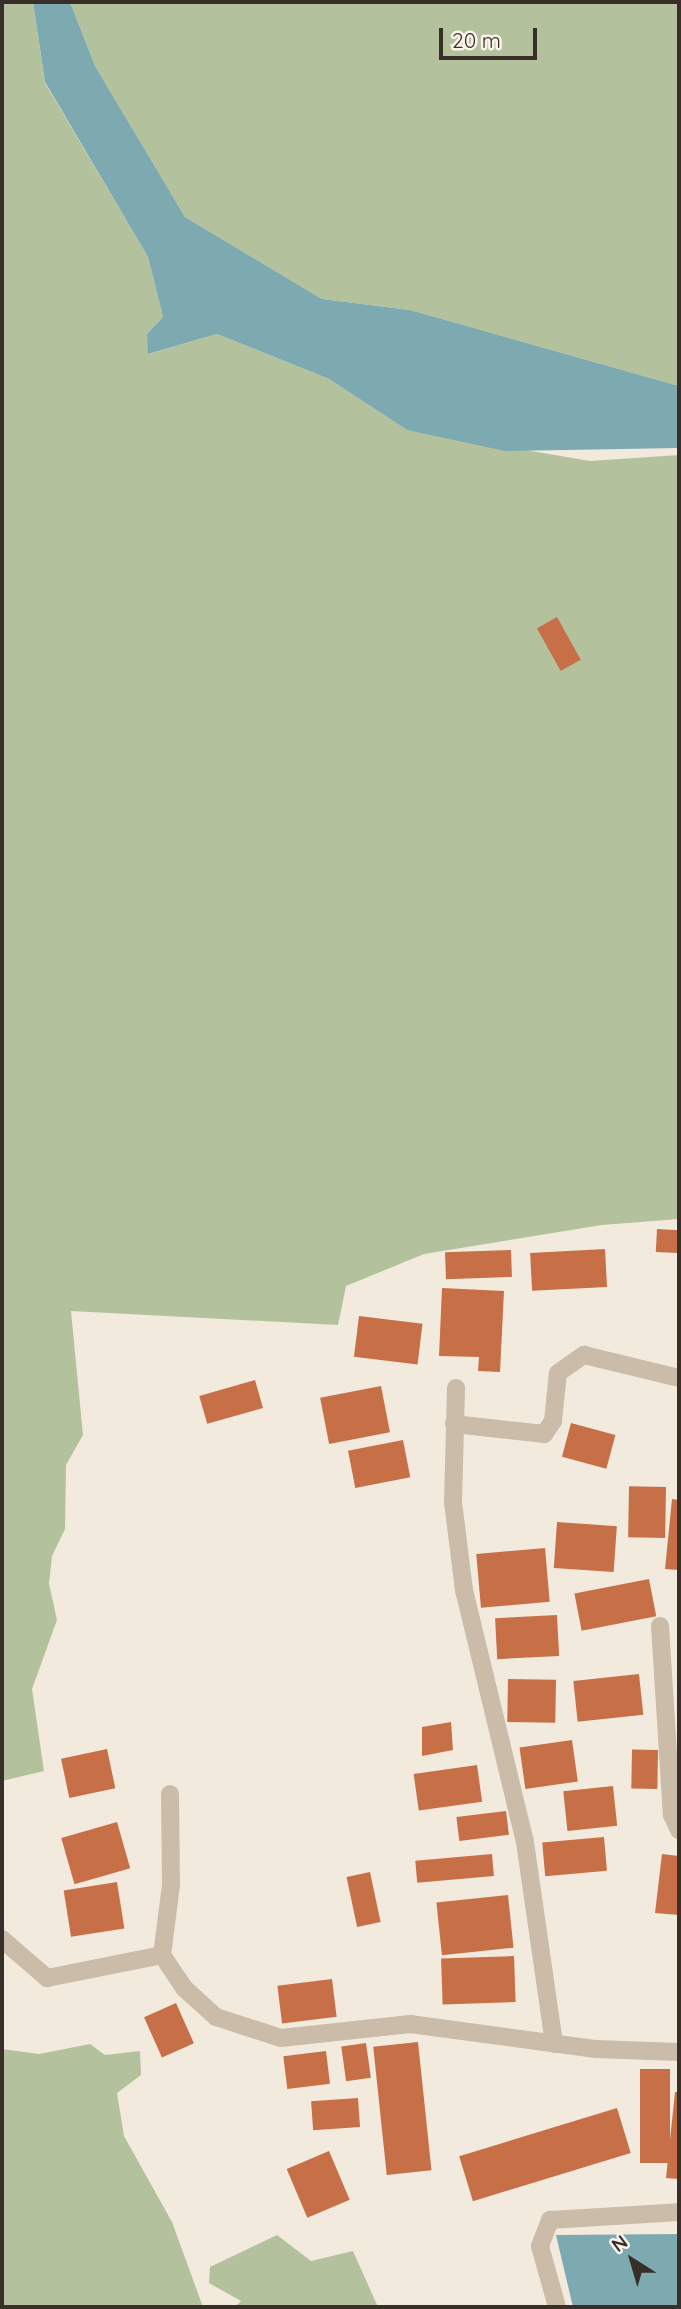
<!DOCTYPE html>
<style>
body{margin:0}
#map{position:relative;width:681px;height:2309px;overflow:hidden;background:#f3eade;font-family:Quicksand,sans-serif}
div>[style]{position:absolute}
.green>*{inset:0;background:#b3c29d}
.water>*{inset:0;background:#7caab0}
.building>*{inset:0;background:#c77048;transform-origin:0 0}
.minor>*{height:18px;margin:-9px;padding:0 9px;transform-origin:9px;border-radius:9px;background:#cbbba9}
span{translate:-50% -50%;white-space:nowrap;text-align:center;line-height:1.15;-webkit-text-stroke:5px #faf4ea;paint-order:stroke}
.frame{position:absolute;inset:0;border:4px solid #382f29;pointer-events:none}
.north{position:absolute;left:597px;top:2225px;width:70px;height:70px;-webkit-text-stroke:5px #faf4ea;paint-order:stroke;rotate:323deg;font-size:19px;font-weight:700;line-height:28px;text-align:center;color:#382f29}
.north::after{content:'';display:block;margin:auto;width:24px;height:32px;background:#382f29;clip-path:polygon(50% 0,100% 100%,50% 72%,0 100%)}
.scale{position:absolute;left:439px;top:28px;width:98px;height:32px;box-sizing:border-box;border:4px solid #382f29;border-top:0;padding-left:9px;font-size:21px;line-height:24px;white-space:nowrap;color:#382f29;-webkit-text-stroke:5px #faf4ea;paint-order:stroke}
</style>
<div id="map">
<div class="green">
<i style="clip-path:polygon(2px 2px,33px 2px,45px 83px,148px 257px,163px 317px,147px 334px,149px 354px,217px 334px,329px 379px,407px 430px,590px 461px,679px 455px,679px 1219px,602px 1225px,424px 1254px,346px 1286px,338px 1325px,71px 1311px,83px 1435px,66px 1465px,65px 1529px,52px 1556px,49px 1584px,57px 1620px,32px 1689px,44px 1771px,2px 1781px)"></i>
<i style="clip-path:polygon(70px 2px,679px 2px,679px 386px,410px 310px,322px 299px,185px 217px,95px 66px)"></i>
<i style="clip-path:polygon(90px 2044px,105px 2055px,140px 2051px,141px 2075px,117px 2093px,124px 2136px,172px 2222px,203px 2307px,2px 2307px,2px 2049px,39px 2054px)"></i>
<i style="clip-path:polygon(277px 2235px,311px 2261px,353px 2251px,378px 2307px,235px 2307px,241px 2301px,209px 2283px,210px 2267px)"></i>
</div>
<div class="water">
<i style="clip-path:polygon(33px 2px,70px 2px,95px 66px,185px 217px,322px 299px,410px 310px,679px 386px,679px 448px,505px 451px,407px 430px,329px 379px,217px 334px,148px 354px,147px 334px,163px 317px,148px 257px,45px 82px)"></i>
<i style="clip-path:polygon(679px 2234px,679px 2307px,573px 2307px,556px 2235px)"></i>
</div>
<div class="building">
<i style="left:557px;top:617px;width:49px;height:23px;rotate:61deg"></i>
<i style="left:657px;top:1229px;width:22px;height:23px;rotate:3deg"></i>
<i style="left:605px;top:1249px;width:38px;height:75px;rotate:87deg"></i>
<i style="left:511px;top:1250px;width:27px;height:66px;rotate:88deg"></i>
<i style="clip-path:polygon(442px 1288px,504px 1291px,500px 1372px,478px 1371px,479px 1357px,439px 1356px)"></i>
<i style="left:359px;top:1316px;width:64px;height:41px;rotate:7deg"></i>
<i style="left:255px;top:1380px;width:29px;height:58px;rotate:74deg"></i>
<i style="left:381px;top:1386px;width:47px;height:62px;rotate:79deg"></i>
<i style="left:571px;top:1423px;width:46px;height:35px;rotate:15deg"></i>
<i style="left:403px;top:1440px;width:38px;height:56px;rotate:79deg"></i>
<i style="left:666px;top:1487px;width:51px;height:37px;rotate:91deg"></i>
<i style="clip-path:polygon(672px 1499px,679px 1500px,679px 1570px,665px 1569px)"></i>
<i style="left:557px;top:1522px;width:60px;height:46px;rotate:4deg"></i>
<i style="left:545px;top:1548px;width:54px;height:69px;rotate:85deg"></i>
<i style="left:649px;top:1579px;width:38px;height:76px;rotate:79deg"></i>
<i style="left:557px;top:1615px;width:41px;height:62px;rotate:87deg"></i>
<i style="left:639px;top:1674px;width:41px;height:66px;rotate:84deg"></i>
<i style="left:508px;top:1679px;width:48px;height:43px;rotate:1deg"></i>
<i style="clip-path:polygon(451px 1722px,453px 1750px,422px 1756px,422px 1727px)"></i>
<i style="left:572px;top:1740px;width:42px;height:53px;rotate:82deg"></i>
<i style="left:107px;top:1749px;width:40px;height:47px;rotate:78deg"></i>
<i style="left:658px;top:1750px;width:39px;height:26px;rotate:91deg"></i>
<i style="left:477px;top:1765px;width:37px;height:64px;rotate:82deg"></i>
<i style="left:613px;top:1786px;width:40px;height:50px;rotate:84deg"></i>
<i style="left:506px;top:1811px;width:24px;height:50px;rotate:83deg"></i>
<i style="left:117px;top:1822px;width:48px;height:58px;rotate:74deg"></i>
<i style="left:604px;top:1837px;width:34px;height:62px;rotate:85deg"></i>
<i style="left:492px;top:1854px;width:22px;height:77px;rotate:85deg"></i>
<i style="clip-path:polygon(662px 1854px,679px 1856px,679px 1915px,655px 1913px)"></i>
<i style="left:370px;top:1872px;width:51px;height:24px;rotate:78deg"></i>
<i style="left:117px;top:1882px;width:47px;height:54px;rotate:81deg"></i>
<i style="left:508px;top:1895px;width:53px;height:72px;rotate:84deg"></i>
<i style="left:514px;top:1956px;width:46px;height:73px;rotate:88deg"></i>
<i style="left:332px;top:1979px;width:38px;height:55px;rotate:83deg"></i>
<i style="left:176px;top:2003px;width:44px;height:35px;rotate:66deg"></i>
<i style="left:418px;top:2042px;width:129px;height:45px;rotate:84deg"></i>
<i style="left:366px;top:2043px;width:35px;height:25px;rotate:82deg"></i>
<i style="left:326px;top:2051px;width:33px;height:43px;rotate:83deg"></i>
<i style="left:640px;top:2069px;width:30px;height:94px"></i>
<i style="clip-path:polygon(675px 2092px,679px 2092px,679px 2179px,666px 2178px)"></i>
<i style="left:358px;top:2098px;width:29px;height:47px;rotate:86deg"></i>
<i style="left:617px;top:2108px;width:47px;height:165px;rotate:73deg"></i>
<i style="left:329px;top:2151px;width:53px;height:46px;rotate:67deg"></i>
</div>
<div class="minor">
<i style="left:456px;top:1388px;width:114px;rotate:91.5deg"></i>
<i style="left:453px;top:1502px;width:89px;rotate:82.9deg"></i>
<i style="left:464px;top:1590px;width:259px;rotate:76.4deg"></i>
<i style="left:525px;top:1842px;width:204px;rotate:81.8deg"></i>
<i style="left:454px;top:1424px;width:91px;rotate:6.3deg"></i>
<i style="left:544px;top:1434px;width:16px;rotate:-55deg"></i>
<i style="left:553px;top:1421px;width:48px;rotate:-84.1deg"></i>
<i style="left:558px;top:1373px;width:32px;rotate:-35deg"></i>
<i style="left:584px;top:1355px;width:98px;rotate:13.6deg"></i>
<i style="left:660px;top:1626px;width:189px;rotate:86.4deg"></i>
<i style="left:672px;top:1815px;width:17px;rotate:65deg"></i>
<i style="left:170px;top:1794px;width:91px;rotate:89.4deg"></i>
<i style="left:171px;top:1885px;width:71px;rotate:97.3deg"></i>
<i style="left:162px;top:1955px;width:40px;rotate:56deg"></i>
<i style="left:184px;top:1988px;width:43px;rotate:42.2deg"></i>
<i style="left:216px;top:2017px;width:68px;rotate:17.9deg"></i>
<i style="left:281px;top:2038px;width:130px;rotate:-6.2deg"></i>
<i style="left:410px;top:2024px;width:188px;rotate:7.7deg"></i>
<i style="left:596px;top:2049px;width:83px;rotate:2.1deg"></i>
<i style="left:2px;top:1939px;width:60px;rotate:40.9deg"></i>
<i style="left:47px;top:1978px;width:117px;rotate:-11.3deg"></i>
<i style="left:557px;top:2307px;width:63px;rotate:-105.6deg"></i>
<i style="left:540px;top:2246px;width:28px;rotate:-69deg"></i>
<i style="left:550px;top:2220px;width:129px;rotate:-3.5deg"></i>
</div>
<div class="frame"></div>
<div class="north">N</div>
<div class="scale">20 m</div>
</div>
